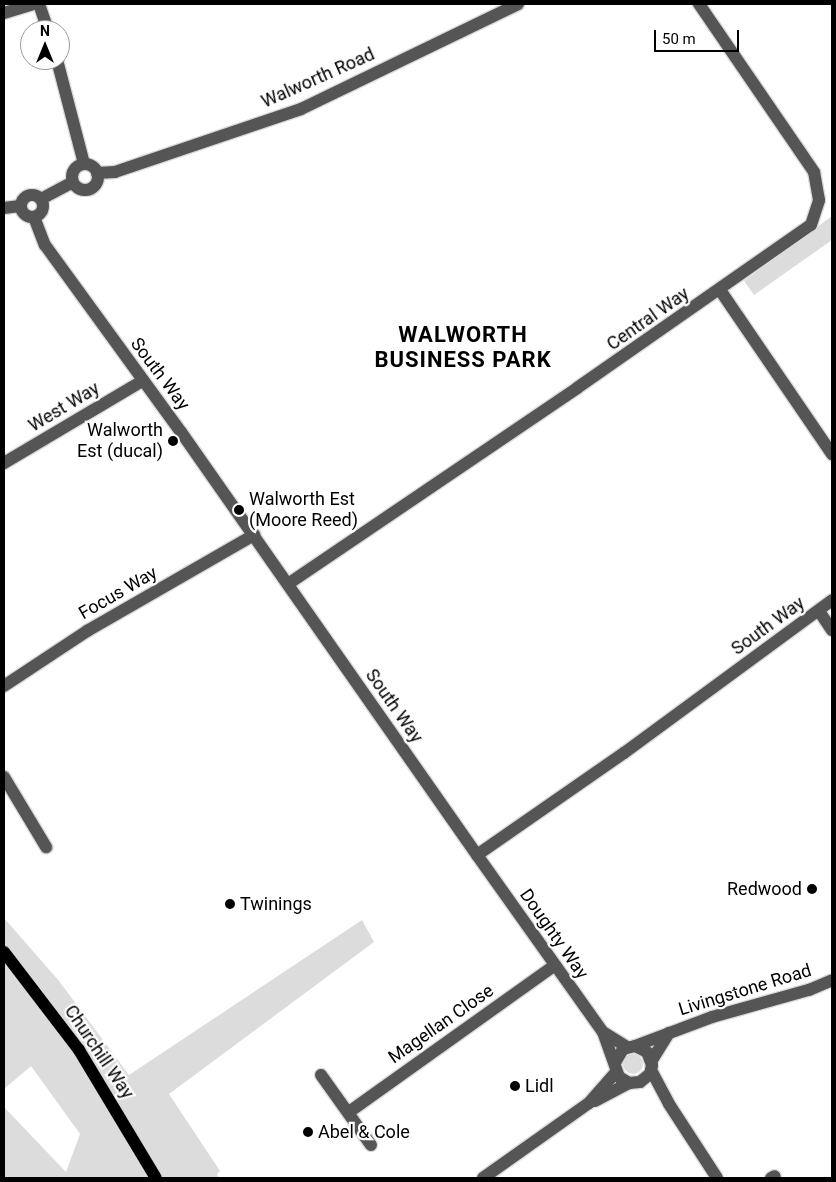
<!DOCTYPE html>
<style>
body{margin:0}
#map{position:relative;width:836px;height:1182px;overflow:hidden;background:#fff;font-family:Roboto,sans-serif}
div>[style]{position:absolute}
.green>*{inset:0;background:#dcdcdc}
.round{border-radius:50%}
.roads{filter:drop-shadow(1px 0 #dbdbdb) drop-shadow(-1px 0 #dbdbdb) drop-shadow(0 1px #dbdbdb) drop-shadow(0 -1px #dbdbdb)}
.minor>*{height:12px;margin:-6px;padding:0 6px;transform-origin:6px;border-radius:6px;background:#555}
.minor>.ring{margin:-6px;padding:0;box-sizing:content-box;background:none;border:12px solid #555;border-radius:50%}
.major>*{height:12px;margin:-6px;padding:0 6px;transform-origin:6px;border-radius:6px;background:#000}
.dots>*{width:14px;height:14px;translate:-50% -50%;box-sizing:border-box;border:2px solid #fff;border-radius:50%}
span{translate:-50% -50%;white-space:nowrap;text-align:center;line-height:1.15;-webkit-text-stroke:4.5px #fff;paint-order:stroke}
.street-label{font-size:18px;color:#000}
.poi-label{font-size:18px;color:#000}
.right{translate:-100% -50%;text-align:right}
.left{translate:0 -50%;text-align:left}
.district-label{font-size:22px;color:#000;font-weight:700;letter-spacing:1px}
.frame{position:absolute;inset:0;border:5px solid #000;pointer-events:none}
.north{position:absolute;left:20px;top:20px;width:50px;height:50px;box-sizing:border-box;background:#fff;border:1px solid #999;border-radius:50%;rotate:0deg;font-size:14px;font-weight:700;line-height:20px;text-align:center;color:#000}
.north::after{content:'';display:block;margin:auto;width:18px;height:22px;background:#000;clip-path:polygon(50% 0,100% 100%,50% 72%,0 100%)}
.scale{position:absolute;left:654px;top:30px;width:85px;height:22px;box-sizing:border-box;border:2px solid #000;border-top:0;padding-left:6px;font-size:15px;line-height:18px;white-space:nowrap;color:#000;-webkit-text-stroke:4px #fff;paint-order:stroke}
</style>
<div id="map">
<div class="green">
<i style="clip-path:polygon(832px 216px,832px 240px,754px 295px,744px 281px)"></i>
<i style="clip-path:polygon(4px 918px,59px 981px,129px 1075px,362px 920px,374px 942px,169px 1094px,220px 1171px,217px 1174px,219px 1178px,4px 1178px,4px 1107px,66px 1172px,80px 1134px,31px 1066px,4px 1089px)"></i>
<i class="round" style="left:623px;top:1054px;width:20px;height:20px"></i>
</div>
<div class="roads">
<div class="minor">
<i style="left:39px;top:4px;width:28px;rotate:71deg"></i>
<i style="left:4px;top:13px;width:30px;rotate:-17deg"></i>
<i style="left:57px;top:60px;width:107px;rotate:75.4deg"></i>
<i class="ring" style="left:72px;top:164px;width:14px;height:14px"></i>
<i style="left:97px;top:173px;width:18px;rotate:-3deg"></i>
<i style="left:115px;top:172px;width:196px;rotate:-18.7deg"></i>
<i style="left:301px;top:109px;width:241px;rotate:-25.8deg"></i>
<i class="ring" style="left:21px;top:195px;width:10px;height:10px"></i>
<i style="left:41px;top:199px;width:36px;rotate:-28deg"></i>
<i style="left:4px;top:208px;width:16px;rotate:-7deg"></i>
<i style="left:34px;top:217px;width:30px;rotate:69deg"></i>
<i style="left:45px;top:245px;width:231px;rotate:54deg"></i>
<i style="left:181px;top:432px;width:516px;rotate:55.02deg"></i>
<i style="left:477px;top:855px;width:179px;rotate:-34.8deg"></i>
<i style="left:624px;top:753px;width:258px;rotate:-36.3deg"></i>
<i style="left:720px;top:290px;width:199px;rotate:55.7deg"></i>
<i style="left:4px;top:463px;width:161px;rotate:-30.7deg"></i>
<i style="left:288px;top:584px;width:349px;rotate:-34.1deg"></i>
<i style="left:577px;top:388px;width:285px;rotate:-34.9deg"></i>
<i style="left:811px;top:225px;width:26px;rotate:-72deg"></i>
<i style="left:819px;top:200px;width:28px;rotate:-100deg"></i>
<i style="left:814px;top:172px;width:204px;rotate:-124.4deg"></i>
<i style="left:819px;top:611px;width:23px;rotate:56deg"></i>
<i style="left:4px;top:686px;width:100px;rotate:-33.5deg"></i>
<i style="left:87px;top:631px;width:193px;rotate:-29.9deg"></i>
<i style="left:4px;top:777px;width:82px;rotate:59deg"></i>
<i style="left:477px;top:855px;width:217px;rotate:54.6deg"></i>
<i style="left:603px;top:1032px;width:48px;rotate:70.4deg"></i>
<i style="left:619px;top:1077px;width:12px;rotate:31deg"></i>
<i style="left:629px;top:1083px;width:11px;rotate:-5deg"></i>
<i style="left:640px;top:1082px;width:13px;rotate:-39deg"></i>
<i style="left:650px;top:1074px;width:9px;rotate:-77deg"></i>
<i style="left:652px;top:1065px;width:14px;rotate:-111deg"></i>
<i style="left:647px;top:1052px;width:13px;rotate:-153deg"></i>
<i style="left:635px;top:1046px;width:12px;rotate:166deg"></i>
<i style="left:623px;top:1049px;width:16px;rotate:120deg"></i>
<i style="left:603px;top:1032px;width:28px;rotate:32deg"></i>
<i style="left:635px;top:1046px;width:82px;rotate:-20.6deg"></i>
<i style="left:712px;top:1017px;width:101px;rotate:-15.6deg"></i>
<i style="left:809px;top:990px;width:25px;rotate:-23deg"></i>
<i style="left:652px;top:1060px;width:32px;rotate:-58deg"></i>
<i style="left:651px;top:1070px;width:38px;rotate:62deg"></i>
<i style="left:669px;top:1104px;width:88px;rotate:57deg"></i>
<i style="left:321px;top:1075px;width:86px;rotate:54.5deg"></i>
<i style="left:595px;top:1101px;width:38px;rotate:-28deg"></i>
<i style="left:349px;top:1112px;width:253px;rotate:-35.5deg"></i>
<i style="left:483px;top:1178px;width:130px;rotate:-35.3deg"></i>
<i style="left:589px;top:1103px;width:41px;rotate:-48.9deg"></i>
<i style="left:771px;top:1178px;width:4px;rotate:-27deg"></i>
</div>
<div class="major">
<i style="left:4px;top:952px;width:123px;rotate:52.6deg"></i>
<i style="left:79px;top:1050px;width:149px;rotate:59deg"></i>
</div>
</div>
<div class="dots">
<i style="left:173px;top:441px;background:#000"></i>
<i style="left:239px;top:510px;background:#000"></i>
<i style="left:812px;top:889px;background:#000"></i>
<i style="left:230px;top:904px;background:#000"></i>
<i style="left:515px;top:1086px;background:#000"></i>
<i style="left:308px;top:1132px;background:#000"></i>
</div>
<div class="street-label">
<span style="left:318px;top:78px;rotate:-24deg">Walworth Road</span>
<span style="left:648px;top:319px;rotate:-35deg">Central Way</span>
<span style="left:160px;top:374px;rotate:53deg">South Way</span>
<span style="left:64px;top:407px;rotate:-31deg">West Way</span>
<span style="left:118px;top:593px;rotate:-30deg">Focus Way</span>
<span style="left:768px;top:626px;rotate:-36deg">South Way</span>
<span style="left:394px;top:706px;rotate:55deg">South Way</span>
<span style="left:554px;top:934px;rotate:55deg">Doughty Way</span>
<span style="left:745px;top:990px;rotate:-17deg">Livingstone Road</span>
<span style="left:441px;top:1024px;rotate:-35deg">Magellan Close</span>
<span style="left:99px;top:1052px;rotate:56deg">Churchill Way</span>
</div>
<div class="poi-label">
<span class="right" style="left:163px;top:441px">Walworth<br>Est (ducal)</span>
<span class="left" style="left:249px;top:510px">Walworth Est<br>(Moore Reed)</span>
<span class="right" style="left:802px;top:889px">Redwood</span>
<span class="left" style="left:240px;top:904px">Twinings</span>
<span class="left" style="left:525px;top:1086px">Lidl</span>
<span class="left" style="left:318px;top:1132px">Abel &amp; Cole</span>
</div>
<div class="district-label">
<span style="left:463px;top:347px">WALWORTH<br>BUSINESS PARK</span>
</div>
<div class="frame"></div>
<div class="north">N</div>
<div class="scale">50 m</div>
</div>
